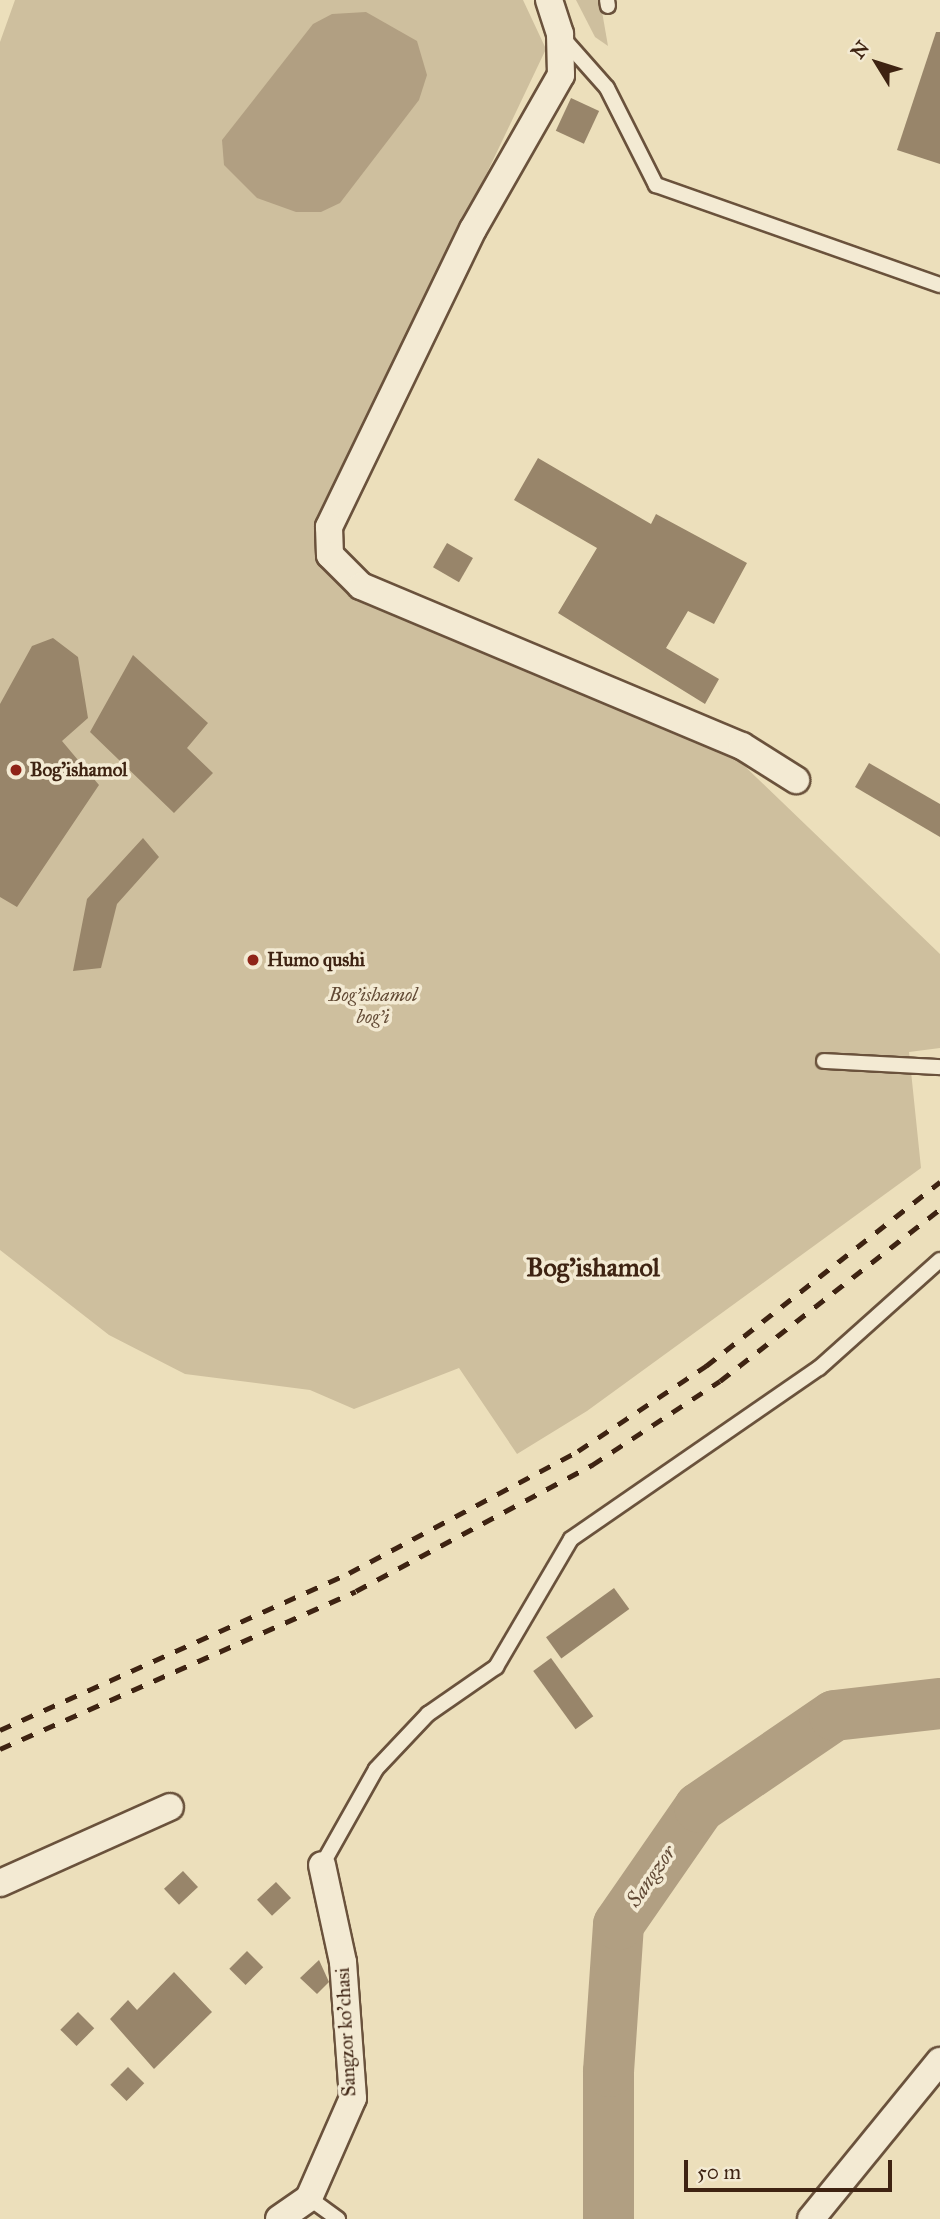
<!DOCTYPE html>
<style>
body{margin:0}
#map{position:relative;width:940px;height:2219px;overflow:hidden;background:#ecdfbb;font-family:"IM FELL Great Primer",serif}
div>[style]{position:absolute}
.green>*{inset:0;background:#cebf9e}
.water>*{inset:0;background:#b19f82}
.river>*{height:51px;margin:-25.5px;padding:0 25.5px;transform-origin:25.5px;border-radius:25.5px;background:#b19f82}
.building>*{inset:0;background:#98856a;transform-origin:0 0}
.roads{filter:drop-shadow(2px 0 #6a523c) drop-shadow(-2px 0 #6a523c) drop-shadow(0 2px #6a523c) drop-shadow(0 -2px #6a523c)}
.service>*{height:14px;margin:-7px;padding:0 7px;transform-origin:7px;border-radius:7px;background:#f3ead3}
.minor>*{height:26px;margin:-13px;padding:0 13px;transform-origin:13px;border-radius:13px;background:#f3ead3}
.rail>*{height:5px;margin-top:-2.5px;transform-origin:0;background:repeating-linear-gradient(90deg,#3e2312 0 12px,transparent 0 24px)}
.dots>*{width:19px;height:19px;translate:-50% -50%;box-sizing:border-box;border:4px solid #f3ead3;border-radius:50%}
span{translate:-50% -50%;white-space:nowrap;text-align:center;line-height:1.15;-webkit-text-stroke:7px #f3ead3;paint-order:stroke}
.poi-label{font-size:19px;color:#3e2312;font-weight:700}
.left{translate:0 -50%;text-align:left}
.park-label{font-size:19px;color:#624a35;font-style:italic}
.street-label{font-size:19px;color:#3e2312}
.water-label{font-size:21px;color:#604834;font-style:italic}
.district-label{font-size:26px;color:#3e2312;font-weight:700}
.north{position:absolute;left:842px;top:28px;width:70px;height:70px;-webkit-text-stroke:5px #f3ead3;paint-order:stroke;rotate:308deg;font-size:19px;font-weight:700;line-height:28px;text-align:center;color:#3e2312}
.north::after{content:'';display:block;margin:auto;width:24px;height:32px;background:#3e2312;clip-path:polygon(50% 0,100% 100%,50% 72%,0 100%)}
.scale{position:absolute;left:684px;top:2160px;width:208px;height:32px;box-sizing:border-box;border:4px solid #3e2312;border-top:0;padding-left:9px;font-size:21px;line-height:24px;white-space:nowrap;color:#3e2312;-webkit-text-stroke:5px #f3ead3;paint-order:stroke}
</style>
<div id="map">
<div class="green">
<i style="clip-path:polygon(15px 0,523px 0,546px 49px,316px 531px,319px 558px,331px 577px,357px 594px,731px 753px,940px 954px,940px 1048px,909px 1052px,921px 1168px,587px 1411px,517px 1454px,459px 1368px,354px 1409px,310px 1390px,185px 1374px,109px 1335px,0 1250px,0 42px)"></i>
<i style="clip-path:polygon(576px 0,600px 0,608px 46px,595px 37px)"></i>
</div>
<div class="water">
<i style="clip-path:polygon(366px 12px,417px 41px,427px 75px,419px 100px,340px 203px,321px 212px,296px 212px,257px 198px,224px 165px,222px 140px,313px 24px,332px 14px)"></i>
</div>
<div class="river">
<i style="left:608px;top:2219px;width:148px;rotate:-90deg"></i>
<i style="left:608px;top:2071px;width:147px;rotate:-86.1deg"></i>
<i style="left:618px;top:1924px;width:142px;rotate:-55.3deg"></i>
<i style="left:699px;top:1807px;width:163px;rotate:-34.3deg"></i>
<i style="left:834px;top:1715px;width:107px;rotate:-6.5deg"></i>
</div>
<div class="building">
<i style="clip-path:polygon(936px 32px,940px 32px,940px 164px,897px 150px)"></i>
<i style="left:571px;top:98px;width:31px;height:36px;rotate:25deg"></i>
<i style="clip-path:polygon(538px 458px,651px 524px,656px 514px,747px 563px,714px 624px,688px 611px,666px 648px,719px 679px,705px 704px,558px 613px,597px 548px,514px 500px)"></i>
<i style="left:447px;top:543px;width:30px;height:28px;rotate:30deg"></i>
<i style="clip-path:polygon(53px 638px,78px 657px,88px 718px,62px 741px,99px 785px,17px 907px,0 897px,0 704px,32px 646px)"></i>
<i style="clip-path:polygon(133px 655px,208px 723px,187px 748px,213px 773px,174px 813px,90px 732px)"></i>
<i style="clip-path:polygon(869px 763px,940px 804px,940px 837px,855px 787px)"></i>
<i style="clip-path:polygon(143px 838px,159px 857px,117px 904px,101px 968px,73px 971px,87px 899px)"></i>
<i style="left:614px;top:1588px;width:26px;height:84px;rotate:54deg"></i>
<i style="left:551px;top:1658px;width:72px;height:22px;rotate:54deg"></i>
<i style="left:183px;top:1871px;width:22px;height:26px;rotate:47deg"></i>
<i style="left:276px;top:1882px;width:22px;height:26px;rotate:47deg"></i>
<i style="left:247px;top:1951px;width:23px;height:25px;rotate:45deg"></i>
<i style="clip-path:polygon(319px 1960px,329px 1982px,317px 1994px,300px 1978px)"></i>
<i style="clip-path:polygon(174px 1972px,212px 2012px,154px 2069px,110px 2019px,128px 2000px,137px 2010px)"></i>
<i style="left:78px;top:2012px;width:23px;height:25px;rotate:45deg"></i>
<i style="left:128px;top:2067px;width:23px;height:25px;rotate:45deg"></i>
</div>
<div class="roads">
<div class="service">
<i style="left:607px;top:0;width:6px;rotate:81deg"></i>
<i style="left:561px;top:36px;width:69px;rotate:48.5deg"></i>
<i style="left:607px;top:88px;width:109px;rotate:63.2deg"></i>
<i style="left:656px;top:185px;width:301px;rotate:19.4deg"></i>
<i style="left:824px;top:1061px;width:116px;rotate:3deg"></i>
<i style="left:322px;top:1865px;width:110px;rotate:-60.6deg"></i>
<i style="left:376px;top:1769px;width:76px;rotate:-46.6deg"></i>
<i style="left:428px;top:1714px;width:83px;rotate:-34.7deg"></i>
<i style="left:496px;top:1667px;width:148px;rotate:-59.6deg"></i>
<i style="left:571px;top:1539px;width:301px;rotate:-34.6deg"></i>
<i style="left:819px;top:1368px;width:162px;rotate:-41.8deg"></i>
<i style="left:309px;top:2198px;width:36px;rotate:36deg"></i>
</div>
<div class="minor">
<i style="left:549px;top:0;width:36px;rotate:72deg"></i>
<i style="left:560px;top:34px;width:41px;rotate:88.6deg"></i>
<i style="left:561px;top:75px;width:177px;rotate:119.7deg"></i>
<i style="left:473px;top:229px;width:331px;rotate:115.8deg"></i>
<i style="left:329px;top:527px;width:28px;rotate:88deg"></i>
<i style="left:330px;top:555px;width:44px;rotate:45deg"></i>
<i style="left:361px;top:586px;width:413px;rotate:22.8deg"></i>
<i style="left:742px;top:746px;width:64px;rotate:32.2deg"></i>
<i style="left:0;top:1883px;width:186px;rotate:-24.1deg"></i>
<i style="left:279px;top:2219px;width:37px;rotate:-35deg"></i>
<i style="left:309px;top:2198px;width:109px;rotate:-66.3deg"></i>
<i style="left:353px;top:2098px;width:136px;rotate:-94.2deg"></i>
<i style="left:343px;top:1962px;width:99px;rotate:-102.2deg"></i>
<i style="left:811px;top:2219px;width:204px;rotate:-50.8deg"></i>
</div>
</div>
<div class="rail">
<i style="left:0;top:1730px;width:383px;rotate:-24.2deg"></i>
<i style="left:349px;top:1573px;width:259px;rotate:-28deg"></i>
<i style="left:578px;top:1451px;width:154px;rotate:-33.6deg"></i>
<i style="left:706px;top:1366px;width:298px;rotate:-38.2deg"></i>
<i style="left:0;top:1749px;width:389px;rotate:-23.9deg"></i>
<i style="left:356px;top:1591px;width:268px;rotate:-28.1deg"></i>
<i style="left:592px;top:1465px;width:153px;rotate:-33.3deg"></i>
<i style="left:720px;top:1381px;width:279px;rotate:-38deg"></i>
</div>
<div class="dots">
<i style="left:16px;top:770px;background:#8f2418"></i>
<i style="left:253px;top:960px;background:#8f2418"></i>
</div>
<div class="poi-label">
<span class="left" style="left:30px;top:770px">Bog'ishamol</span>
<span class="left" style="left:267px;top:960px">Humo qushi</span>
</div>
<div class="park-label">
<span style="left:373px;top:1006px">Bog'ishamol<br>bog'i</span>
</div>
<div class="street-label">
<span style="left:346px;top:2032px;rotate:-93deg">Sangzor ko'chasi</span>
</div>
<div class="water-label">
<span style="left:651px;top:1876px;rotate:-55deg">Sangzor</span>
</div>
<div class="district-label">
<span style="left:593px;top:1268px">Bog'ishamol</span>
</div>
<div class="north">N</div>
<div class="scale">50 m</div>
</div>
